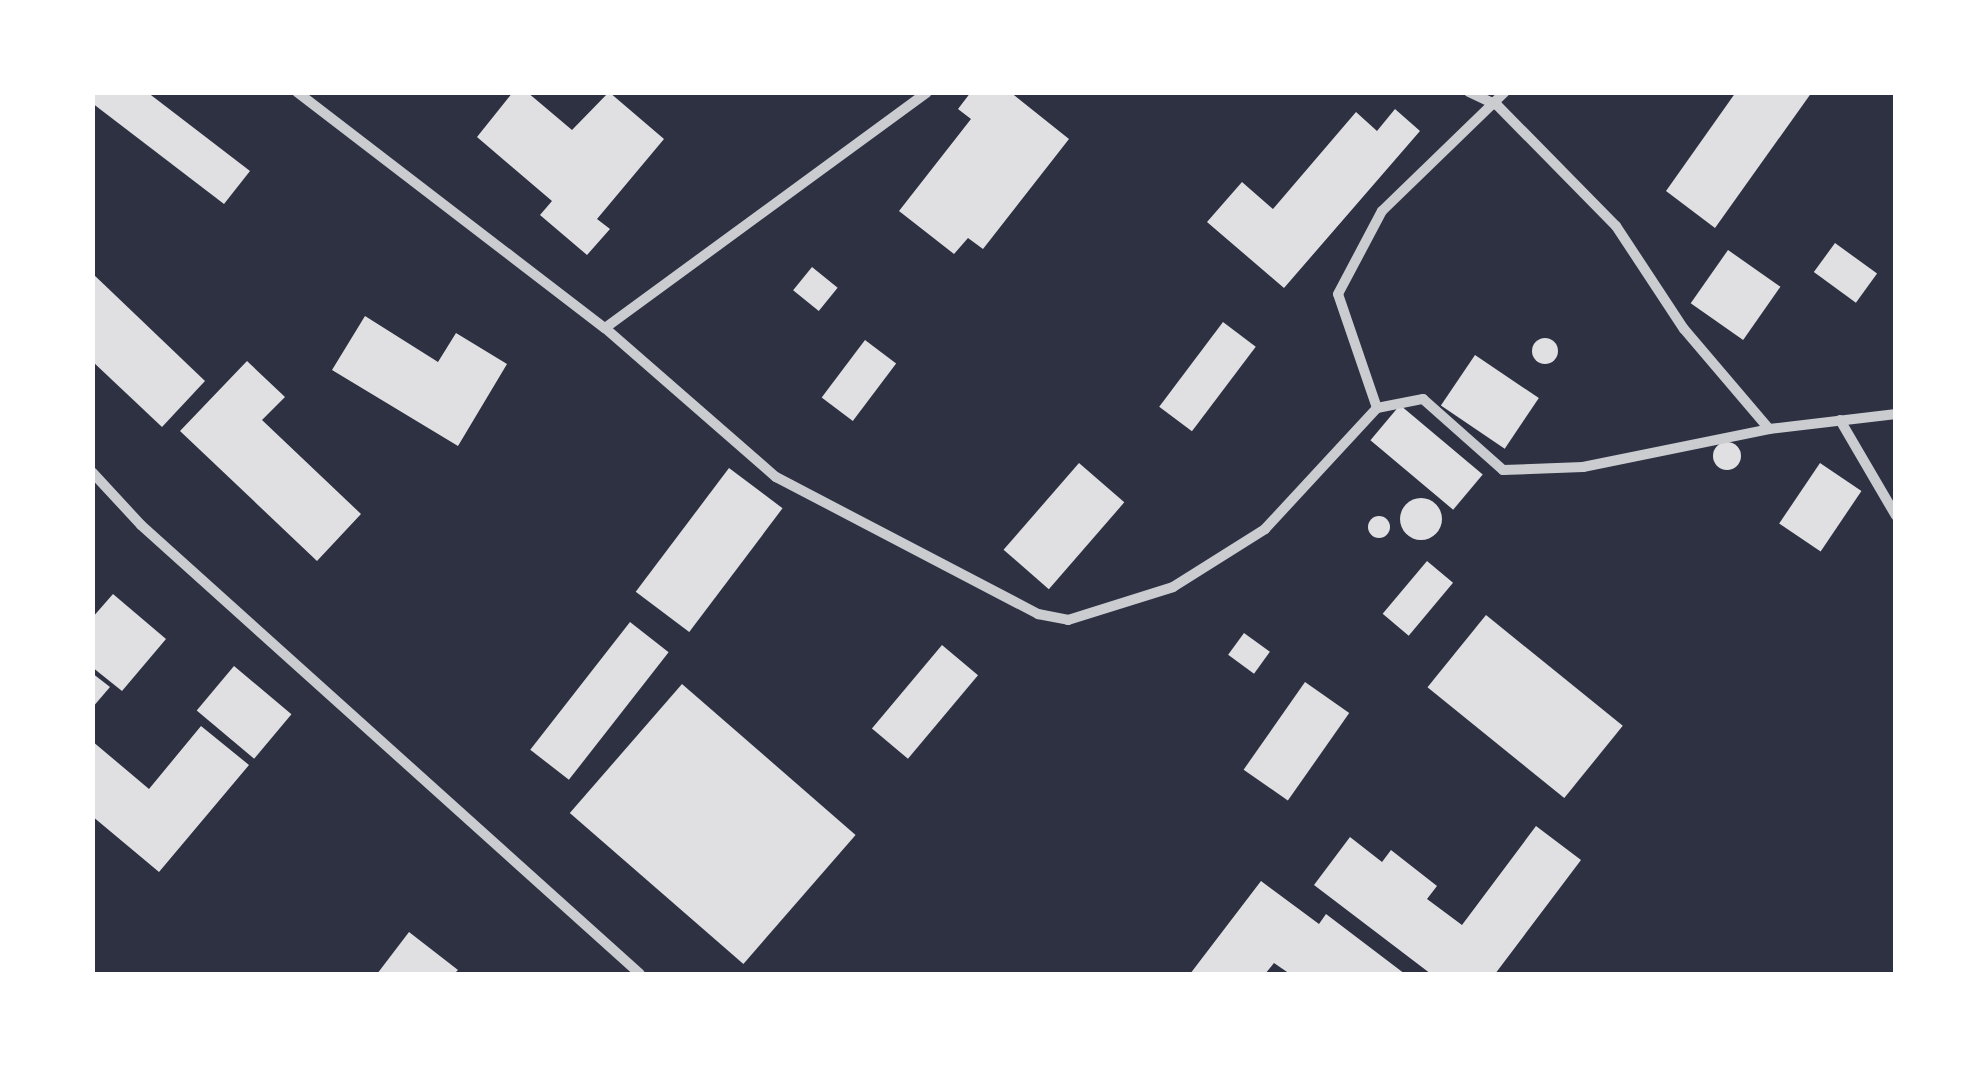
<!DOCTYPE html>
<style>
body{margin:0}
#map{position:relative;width:1988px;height:1067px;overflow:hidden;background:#2d3142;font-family:Overpass,sans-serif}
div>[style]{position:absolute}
.building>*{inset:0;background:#e0e0e3;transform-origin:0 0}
.round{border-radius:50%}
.minor>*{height:10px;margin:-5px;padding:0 5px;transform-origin:5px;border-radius:5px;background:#caccd0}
span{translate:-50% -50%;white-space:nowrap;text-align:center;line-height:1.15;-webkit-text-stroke:8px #fff;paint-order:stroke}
.frame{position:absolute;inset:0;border:95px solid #fff;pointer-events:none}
</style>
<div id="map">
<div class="building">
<i style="clip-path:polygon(95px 92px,147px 92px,250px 171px,224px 204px,92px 103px)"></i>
<i style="clip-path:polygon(513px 92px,527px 92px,572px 130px,609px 92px,664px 139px,597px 219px,610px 229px,587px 255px,540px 215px,552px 201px,477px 137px)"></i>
<i style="clip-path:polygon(971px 92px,1010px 92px,1069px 139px,983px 249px,968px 238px,954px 254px,899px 211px,971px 119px,958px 109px)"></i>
<i style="clip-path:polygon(1736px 92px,1812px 92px,1715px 228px,1666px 191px)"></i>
<i style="clip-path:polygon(1395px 109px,1420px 131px,1284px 288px,1207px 222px,1242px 182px,1273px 209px,1356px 112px,1377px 131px)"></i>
<i style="left:1835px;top:243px;width:52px;height:36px;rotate:36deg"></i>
<i style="left:1728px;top:250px;width:64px;height:65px;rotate:35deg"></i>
<i style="left:812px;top:267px;width:33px;height:30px;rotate:39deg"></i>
<i style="clip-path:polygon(92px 273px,205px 381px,162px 427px,92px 361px)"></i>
<i style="clip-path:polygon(365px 316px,438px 362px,456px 333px,507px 364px,458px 446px,332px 370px)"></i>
<i style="left:1223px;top:322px;width:41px;height:106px;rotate:37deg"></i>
<i class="round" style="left:1532px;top:338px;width:26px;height:26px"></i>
<i style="left:865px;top:340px;width:39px;height:72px;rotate:37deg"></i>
<i style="left:1475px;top:355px;width:77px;height:61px;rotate:34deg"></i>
<i style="clip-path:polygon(247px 361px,285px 397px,262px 420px,361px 514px,317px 561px,180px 431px)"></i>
<i style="left:1400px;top:405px;width:108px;height:46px;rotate:40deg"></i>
<i class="round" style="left:1713px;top:442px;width:28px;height:28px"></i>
<i style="left:1079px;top:463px;width:60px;height:115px;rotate:41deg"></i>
<i style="left:1820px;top:463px;width:50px;height:73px;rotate:34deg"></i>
<i style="left:729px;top:468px;width:67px;height:155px;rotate:37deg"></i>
<i class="round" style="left:1400px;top:498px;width:42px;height:42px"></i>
<i class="round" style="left:1368px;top:516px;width:22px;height:22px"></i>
<i style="left:1427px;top:561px;width:34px;height:69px;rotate:40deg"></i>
<i style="clip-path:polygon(113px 594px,166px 639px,122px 691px,92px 667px,92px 618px)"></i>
<i style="left:1486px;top:615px;width:176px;height:93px;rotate:39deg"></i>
<i style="left:630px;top:622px;width:49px;height:162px;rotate:38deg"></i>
<i style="left:1244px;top:633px;width:32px;height:27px;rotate:36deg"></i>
<i style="left:942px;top:645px;width:47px;height:109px;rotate:40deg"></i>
<i style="left:234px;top:666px;width:75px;height:58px;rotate:40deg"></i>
<i style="clip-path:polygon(92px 673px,110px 687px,92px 708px)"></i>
<i style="left:1305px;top:682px;width:54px;height:107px;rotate:35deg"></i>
<i style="left:682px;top:684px;width:230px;height:171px;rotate:41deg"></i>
<i style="clip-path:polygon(201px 726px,249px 765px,159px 872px,92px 816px,92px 741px,149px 789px)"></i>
<i style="clip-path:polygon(1536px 826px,1581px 860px,1495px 974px,1431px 974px,1314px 885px,1350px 837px,1382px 862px,1391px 850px,1437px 886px,1427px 899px,1462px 925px)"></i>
<i style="clip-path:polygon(1261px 881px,1319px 924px,1326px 914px,1405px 974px,1290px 974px,1274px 963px,1265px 974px,1190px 974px)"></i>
<i style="clip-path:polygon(409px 932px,458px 970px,454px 974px,377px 974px)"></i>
</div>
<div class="minor">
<i style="left:297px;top:92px;width:388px;rotate:37.5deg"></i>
<i style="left:605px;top:328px;width:227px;rotate:41.1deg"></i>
<i style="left:776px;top:477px;width:296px;rotate:27.6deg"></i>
<i style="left:1038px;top:614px;width:31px;rotate:11deg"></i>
<i style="left:1068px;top:620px;width:110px;rotate:-17.4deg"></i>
<i style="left:1173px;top:587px;width:109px;rotate:-32.2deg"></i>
<i style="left:1265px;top:529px;width:165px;rotate:-47.2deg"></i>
<i style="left:1377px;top:408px;width:47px;rotate:-11.1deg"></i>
<i style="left:1423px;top:399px;width:107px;rotate:41.6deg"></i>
<i style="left:1503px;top:470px;width:80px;rotate:-2.1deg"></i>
<i style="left:1583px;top:467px;width:190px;rotate:-11.5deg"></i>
<i style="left:1769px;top:429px;width:128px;rotate:-6.7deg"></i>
<i style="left:1469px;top:92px;width:31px;rotate:25deg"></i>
<i style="left:1497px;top:105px;width:170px;rotate:45.5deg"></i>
<i style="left:1616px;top:226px;width:123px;rotate:56.6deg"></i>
<i style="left:1684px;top:329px;width:131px;rotate:49.6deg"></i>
<i style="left:605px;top:328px;width:399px;rotate:-36.2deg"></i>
<i style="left:1377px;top:408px;width:120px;rotate:-108.9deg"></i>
<i style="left:1338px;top:294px;width:94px;rotate:-62.1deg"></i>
<i style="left:1382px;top:211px;width:171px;rotate:-44.1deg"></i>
<i style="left:1840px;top:420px;width:111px;rotate:59.7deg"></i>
<i style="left:92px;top:472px;width:72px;rotate:47.2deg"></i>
<i style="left:141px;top:525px;width:671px;rotate:41.98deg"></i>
</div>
<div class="frame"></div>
</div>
